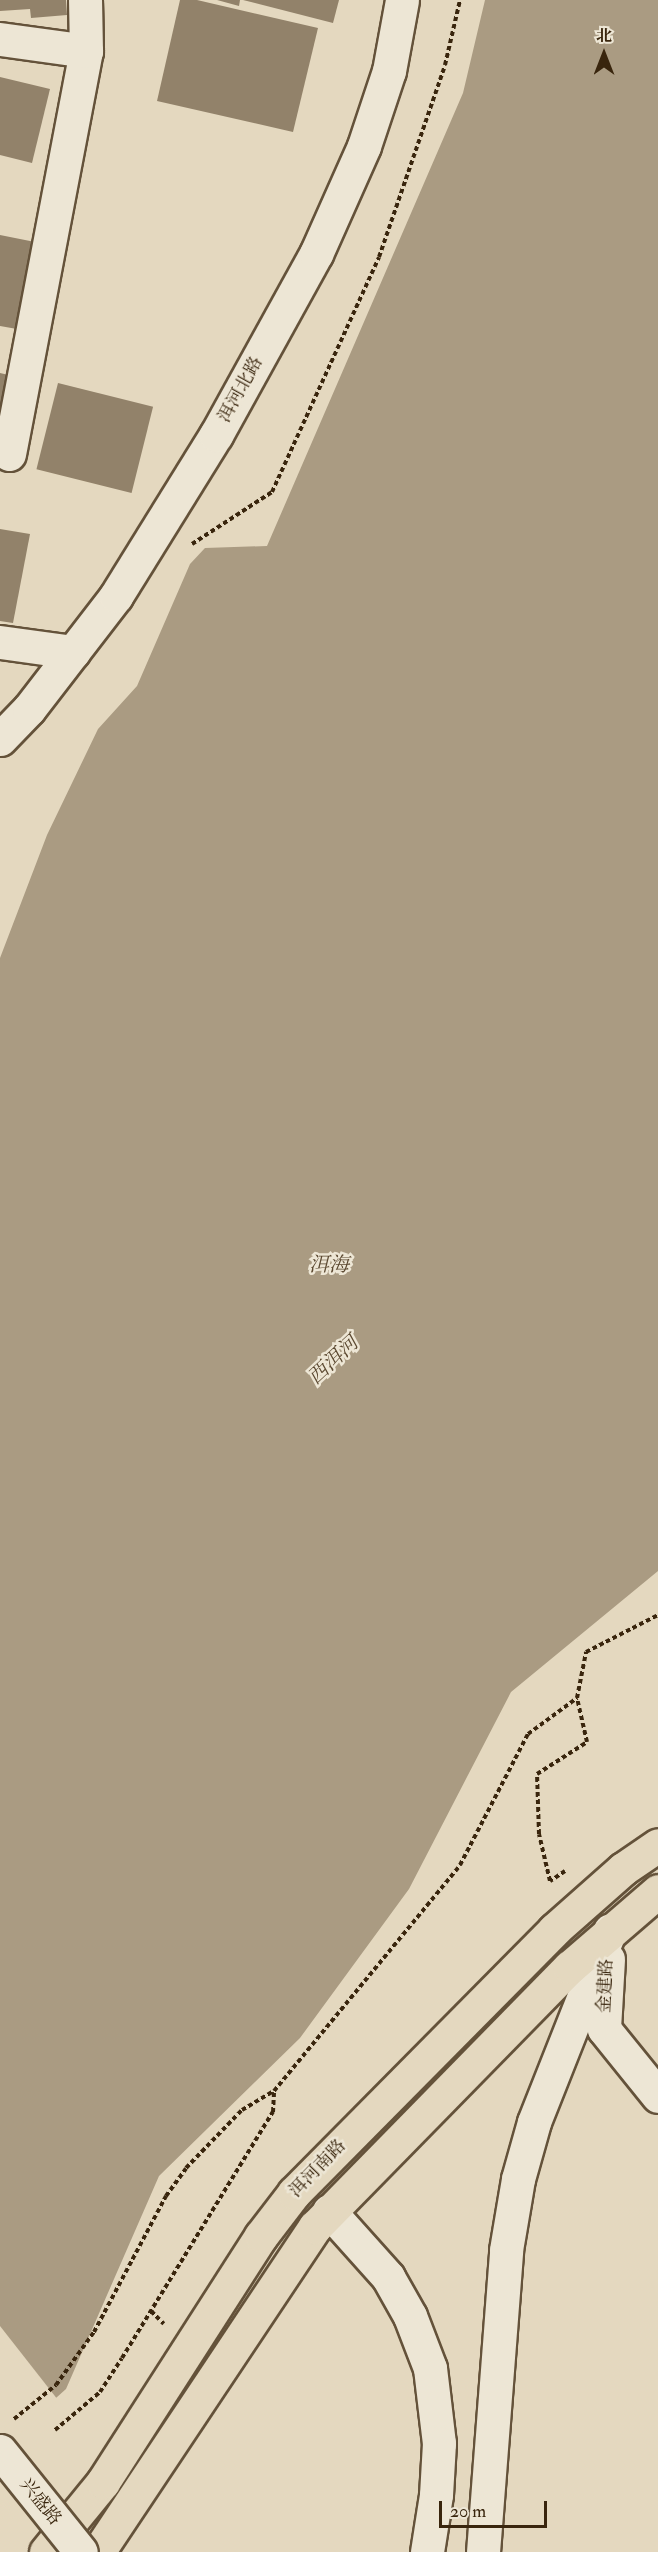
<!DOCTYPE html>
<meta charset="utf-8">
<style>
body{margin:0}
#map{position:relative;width:658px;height:2552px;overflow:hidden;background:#e4d8bf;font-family:"IM FELL Double Pica","Noto Serif SC",serif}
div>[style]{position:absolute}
.water>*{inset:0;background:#aa9b82}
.pier>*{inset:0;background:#e4d8bf}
.building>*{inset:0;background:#92826a;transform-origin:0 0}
.path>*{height:4px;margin-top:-2px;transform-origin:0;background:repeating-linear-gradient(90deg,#39250d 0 4.5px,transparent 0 7.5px)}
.roads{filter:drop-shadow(2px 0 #64523a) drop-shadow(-2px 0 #64523a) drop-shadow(0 2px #64523a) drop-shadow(0 -2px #64523a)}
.minor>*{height:33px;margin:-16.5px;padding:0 16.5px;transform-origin:16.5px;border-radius:16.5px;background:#ede6d5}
.major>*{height:33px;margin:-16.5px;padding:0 16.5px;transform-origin:16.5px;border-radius:16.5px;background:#e4d8bf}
.bridges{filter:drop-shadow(2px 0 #64523a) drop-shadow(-2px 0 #64523a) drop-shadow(0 2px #64523a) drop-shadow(0 -2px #64523a)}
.minor-bridge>*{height:33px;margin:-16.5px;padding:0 16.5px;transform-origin:16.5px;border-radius:16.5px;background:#ede6d5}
span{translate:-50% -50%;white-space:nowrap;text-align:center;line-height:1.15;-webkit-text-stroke:5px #ede6d5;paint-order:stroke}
.street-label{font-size:18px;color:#39250d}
.water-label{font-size:20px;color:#5b4830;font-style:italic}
.north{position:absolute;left:574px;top:24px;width:60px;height:60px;-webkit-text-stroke:4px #ede6d5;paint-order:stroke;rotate:0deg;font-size:16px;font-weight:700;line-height:24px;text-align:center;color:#39250d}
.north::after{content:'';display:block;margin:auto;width:21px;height:27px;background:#39250d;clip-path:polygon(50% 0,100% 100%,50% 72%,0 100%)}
.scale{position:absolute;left:439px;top:2501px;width:108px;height:27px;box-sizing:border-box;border:3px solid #39250d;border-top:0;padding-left:8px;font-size:18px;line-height:21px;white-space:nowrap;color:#39250d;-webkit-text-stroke:4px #ede6d5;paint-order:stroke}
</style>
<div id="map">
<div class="water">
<i style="clip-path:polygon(485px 0,658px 0,658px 1571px,511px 1692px,409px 1889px,300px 2038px,159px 2176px,66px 2389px,0 2448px,0 958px,47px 835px,98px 729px,137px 686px,190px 564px,205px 548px,267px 546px,463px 93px)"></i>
</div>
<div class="pier">
<i style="clip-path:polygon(0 2326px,58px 2400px,0 2451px)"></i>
</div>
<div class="building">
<i style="clip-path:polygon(0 0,66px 0,67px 15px,31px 18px,30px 9px,0 11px)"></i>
<i style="clip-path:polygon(180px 0,197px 0,318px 28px,293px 132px,157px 101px)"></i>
<i style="clip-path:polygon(217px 0,240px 0,239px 6px)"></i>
<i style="clip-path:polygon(243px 0,339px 0,333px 23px)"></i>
<i style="clip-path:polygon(0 77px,50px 89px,32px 163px,0 155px)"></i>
<i style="clip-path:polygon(0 235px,35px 242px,17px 329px,0 326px)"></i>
<i style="clip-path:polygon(0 373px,13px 376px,0 440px)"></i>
<i style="left:58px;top:383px;width:98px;height:89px;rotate:14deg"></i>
<i style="clip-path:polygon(0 529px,30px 534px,13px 623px,0 621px)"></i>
</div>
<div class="path">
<i style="left:192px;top:544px;width:95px;rotate:-33deg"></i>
<i style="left:272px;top:492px;width:258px;rotate:-65.5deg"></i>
<i style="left:379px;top:257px;width:203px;rotate:-71deg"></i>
<i style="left:445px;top:65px;width:67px;rotate:-77deg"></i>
<i style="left:565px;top:1871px;width:18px;rotate:146deg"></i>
<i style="left:550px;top:1881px;width:48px;rotate:-103.2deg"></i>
<i style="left:539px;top:1834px;width:60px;rotate:-91.9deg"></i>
<i style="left:537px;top:1774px;width:59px;rotate:-32.6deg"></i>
<i style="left:587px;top:1742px;width:45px;rotate:-102.8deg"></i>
<i style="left:151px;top:2311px;width:18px;rotate:45deg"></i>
<i style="left:14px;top:2419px;width:54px;rotate:-39deg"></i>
<i style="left:56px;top:2385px;width:65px;rotate:-54.4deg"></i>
<i style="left:94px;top:2332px;width:154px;rotate:-62.1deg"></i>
<i style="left:166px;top:2196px;width:34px;rotate:-54deg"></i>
<i style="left:186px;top:2168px;width:81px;rotate:-46deg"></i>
<i style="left:242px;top:2110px;width:37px;rotate:-31deg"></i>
<i style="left:274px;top:2091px;width:293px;rotate:-50.5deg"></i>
<i style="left:460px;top:1865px;width:148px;rotate:-62.6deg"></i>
<i style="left:528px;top:1734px;width:61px;rotate:-36.3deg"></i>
<i style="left:577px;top:1698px;width:47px;rotate:-78.9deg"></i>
<i style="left:586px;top:1652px;width:81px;rotate:-27.2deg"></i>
<i style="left:55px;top:2430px;width:59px;rotate:-40.2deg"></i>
<i style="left:100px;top:2392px;width:40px;rotate:-57.1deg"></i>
<i style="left:122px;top:2358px;width:289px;rotate:-58.5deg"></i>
<i style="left:273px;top:2112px;width:20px;rotate:-87deg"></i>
</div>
<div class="roads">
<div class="minor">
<i style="left:0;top:39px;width:87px;rotate:7.9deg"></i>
<i style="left:9px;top:454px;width:410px;rotate:-79.2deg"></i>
<i style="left:86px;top:51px;width:51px;rotate:-91.1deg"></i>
<i style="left:0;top:642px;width:74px;rotate:7.8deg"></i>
<i style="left:0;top:739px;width:42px;rotate:-46deg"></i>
<i style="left:29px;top:709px;width:143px;rotate:-52.4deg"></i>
<i style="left:116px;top:596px;width:190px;rotate:-58.2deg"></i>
<i style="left:216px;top:435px;width:207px;rotate:-61.1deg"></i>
<i style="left:316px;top:254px;width:118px;rotate:-66deg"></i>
<i style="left:364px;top:146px;width:79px;rotate:-71.6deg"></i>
<i style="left:389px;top:71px;width:72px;rotate:-79.6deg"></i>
<i style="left:608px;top:1959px;width:70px;rotate:93.3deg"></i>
<i style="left:604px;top:2029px;width:86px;rotate:51.1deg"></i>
<i style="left:329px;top:2211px;width:89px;rotate:48.2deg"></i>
<i style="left:388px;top:2277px;width:45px;rotate:60.6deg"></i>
<i style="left:410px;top:2316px;width:56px;rotate:69deg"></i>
<i style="left:430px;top:2368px;width:76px;rotate:83.2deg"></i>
<i style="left:439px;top:2443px;width:52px;rotate:93.3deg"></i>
<i style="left:436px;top:2495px;width:58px;rotate:99deg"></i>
<i style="left:483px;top:2552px;width:303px;rotate:-85.6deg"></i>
<i style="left:506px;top:2250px;width:72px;rotate:-80.4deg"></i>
<i style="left:518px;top:2179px;width:59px;rotate:-74.3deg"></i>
<i style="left:534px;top:2122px;width:206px;rotate:-68.4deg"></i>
</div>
<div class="major">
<i style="left:46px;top:2552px;width:90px;rotate:-50.8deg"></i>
<i style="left:103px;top:2482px;width:292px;rotate:-57.3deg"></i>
<i style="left:261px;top:2236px;width:54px;rotate:-52.5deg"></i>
<i style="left:294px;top:2193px;width:370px;rotate:-45.3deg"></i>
<i style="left:554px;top:1930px;width:92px;rotate:-41.5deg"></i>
<i style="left:623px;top:1869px;width:42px;rotate:-34.4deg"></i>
<i style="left:98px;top:2552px;width:391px;rotate:-56.3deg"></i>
<i style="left:315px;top:2227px;width:364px;rotate:-45.6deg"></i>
<i style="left:570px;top:1967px;width:116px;rotate:-40.8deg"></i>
</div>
</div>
<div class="bridges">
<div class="minor-bridge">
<i style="left:0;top:2451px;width:129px;rotate:51.3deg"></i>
</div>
</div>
<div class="street-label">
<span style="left:241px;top:390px;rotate:-61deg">洱河北路</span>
<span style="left:606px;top:1986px;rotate:-87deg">金建路</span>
<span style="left:318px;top:2169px;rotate:-46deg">洱河南路</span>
<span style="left:40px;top:2502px;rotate:51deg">兴盛路</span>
</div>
<div class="water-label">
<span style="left:329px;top:1264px">洱海</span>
<span style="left:333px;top:1360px;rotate:-43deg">西洱河</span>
</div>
<div class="north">北</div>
<div class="scale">20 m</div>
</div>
